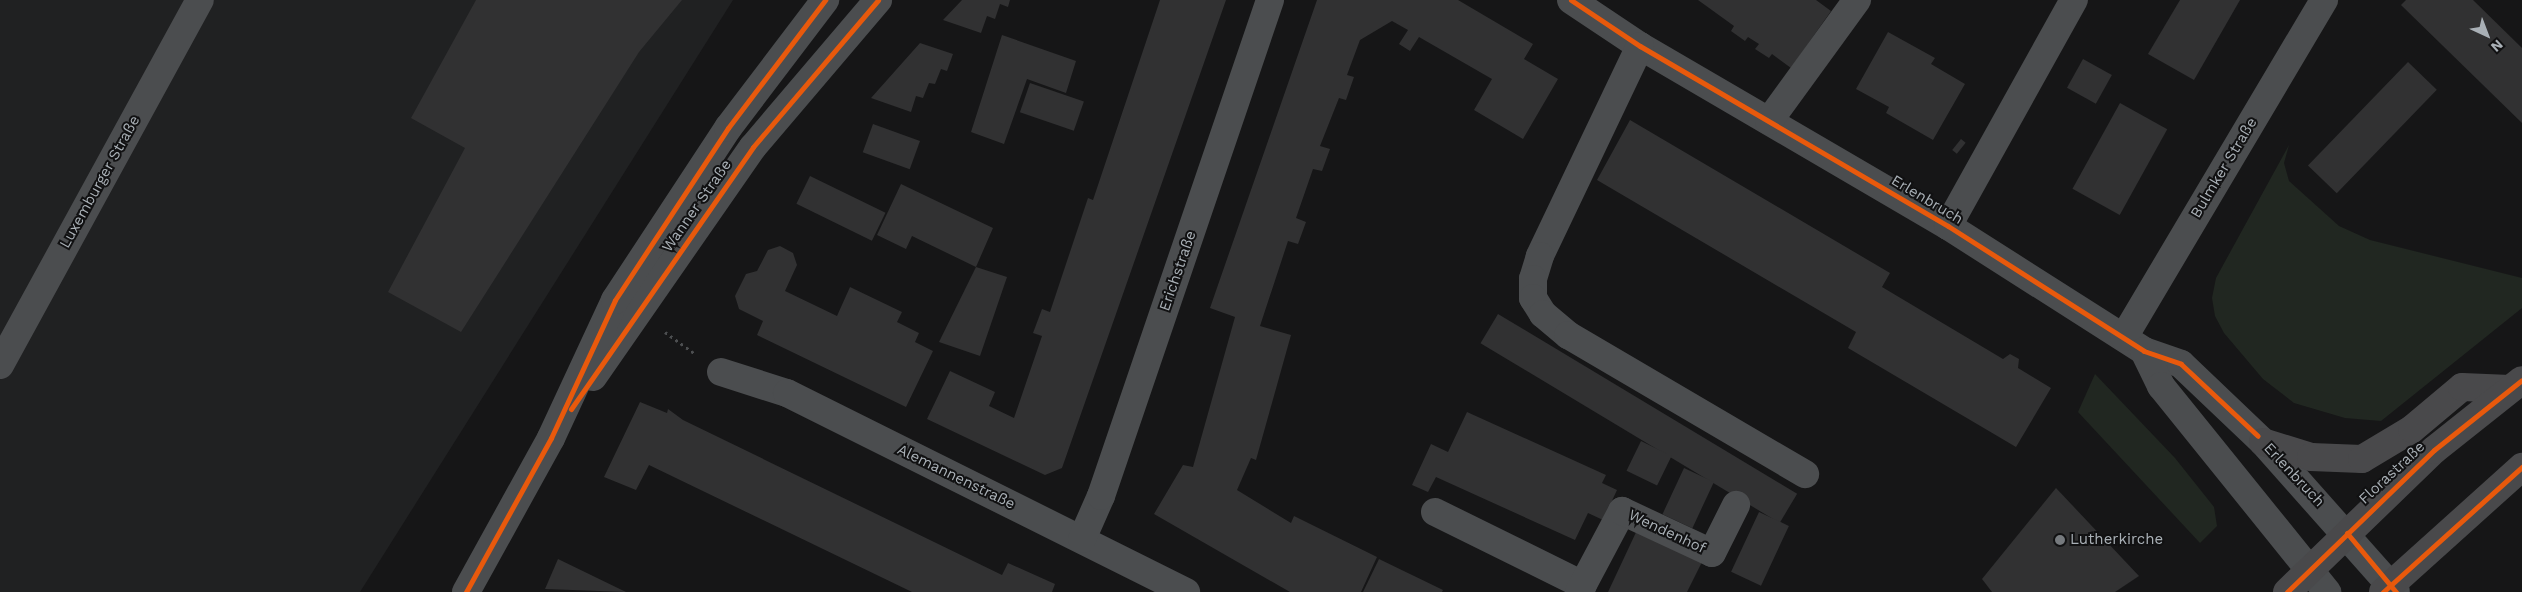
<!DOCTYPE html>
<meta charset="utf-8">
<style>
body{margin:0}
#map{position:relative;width:2522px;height:592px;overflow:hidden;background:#161617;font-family:"Work Sans",sans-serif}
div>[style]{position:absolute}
.built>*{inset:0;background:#202122}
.green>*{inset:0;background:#212721}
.building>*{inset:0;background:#313132;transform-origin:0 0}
.path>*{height:3px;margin-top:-1.5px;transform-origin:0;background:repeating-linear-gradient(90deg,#4c4e50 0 2.5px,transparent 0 6.5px)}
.minor>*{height:28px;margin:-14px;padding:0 14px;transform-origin:14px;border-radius:14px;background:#4b4d4f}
.major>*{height:28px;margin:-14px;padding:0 14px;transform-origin:14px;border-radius:14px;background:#49494b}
.cycleway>*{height:5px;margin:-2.5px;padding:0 2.5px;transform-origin:2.5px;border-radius:2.5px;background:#e8590c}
.dots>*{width:14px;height:14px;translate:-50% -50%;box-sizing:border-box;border:2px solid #111112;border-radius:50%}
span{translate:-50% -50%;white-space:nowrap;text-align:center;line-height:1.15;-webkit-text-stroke:4px #111112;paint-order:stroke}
.street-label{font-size:15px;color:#a9b0b6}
.poi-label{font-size:15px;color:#a9b0b6}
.left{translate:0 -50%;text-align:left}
.north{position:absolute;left:2462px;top:10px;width:50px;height:50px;-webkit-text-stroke:4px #111112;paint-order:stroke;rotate:137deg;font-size:14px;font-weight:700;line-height:20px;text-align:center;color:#a9b0b6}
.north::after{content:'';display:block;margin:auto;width:18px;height:22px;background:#a9b0b6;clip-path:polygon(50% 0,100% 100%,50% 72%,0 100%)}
</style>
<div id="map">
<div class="built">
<i style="clip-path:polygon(0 0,733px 0,360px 592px,0 592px)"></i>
</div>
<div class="green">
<i style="clip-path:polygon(2289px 145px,2284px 163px,2289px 181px,2339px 226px,2370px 240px,2522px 278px,2522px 308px,2381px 421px,2345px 418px,2294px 403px,2263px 379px,2224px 333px,2215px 316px,2212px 298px,2216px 278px)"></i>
<i style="clip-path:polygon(2095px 374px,2175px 458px,2214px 507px,2217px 526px,2200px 543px,2078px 412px)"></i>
</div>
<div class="building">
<i style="clip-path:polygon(476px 0,682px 0,639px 52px,461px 332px,388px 292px,465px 148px,411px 118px)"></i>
<i style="clip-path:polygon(962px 0,1010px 0,1008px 7px,1000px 4px,995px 19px,987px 16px,981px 33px,943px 20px)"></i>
<i style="clip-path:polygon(1160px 0,1226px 0,1062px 468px,1045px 475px,927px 419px,950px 371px,995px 392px,989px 406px,1014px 418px,1042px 336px,1033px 333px,1042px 309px,1050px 312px,1088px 198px,1093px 200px)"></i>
<i style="clip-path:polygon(1317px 0,1458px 0,1533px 44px,1524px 59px,1558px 79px,1523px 139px,1474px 110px,1492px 79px,1419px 37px,1410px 51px,1399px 44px,1408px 30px,1392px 21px,1360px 40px,1347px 75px,1354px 77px,1346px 100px,1339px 98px,1320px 146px,1330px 149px,1322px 171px,1313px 169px,1296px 218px,1306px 222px,1298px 244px,1288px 241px,1260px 326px,1291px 335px,1256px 460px,1251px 458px,1237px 490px,1291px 523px,1294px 516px,1377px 557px,1361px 592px,1290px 592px,1154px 514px,1183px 465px,1193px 467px,1235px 317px,1210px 308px)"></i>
<i style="clip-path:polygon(1698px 0,1816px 0,1831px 11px,1791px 68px,1772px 54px,1769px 58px,1755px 49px,1759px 44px,1748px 37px,1745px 41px,1731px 31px,1734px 26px)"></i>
<i style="clip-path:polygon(2180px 0,2240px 0,2194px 80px,2148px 54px)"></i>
<i style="clip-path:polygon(2406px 0,2473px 0,2522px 48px,2522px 123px,2401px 5px)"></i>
<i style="clip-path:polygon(1888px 32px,1935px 58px,1931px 64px,1965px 84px,1933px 140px,1886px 113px,1889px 107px,1856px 89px)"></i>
<i style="clip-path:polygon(1002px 35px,1076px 61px,1066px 93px,1027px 79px,1004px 144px,971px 132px)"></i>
<i style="clip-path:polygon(920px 43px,953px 54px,947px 71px,941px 69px,935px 84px,929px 83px,923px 98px,916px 96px,911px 112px,871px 98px)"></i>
<i style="left:2083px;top:59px;width:33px;height:33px;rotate:29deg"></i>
<i style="left:2408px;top:62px;width:40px;height:144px;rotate:44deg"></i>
<i style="left:1030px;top:83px;width:57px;height:31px;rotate:19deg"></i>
<i style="left:2120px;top:103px;width:54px;height:98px;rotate:29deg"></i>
<i style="clip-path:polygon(1630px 120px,1890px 273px,1882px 287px,2003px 359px,2010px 354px,2019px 359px,2018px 368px,2051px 388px,2016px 447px,1848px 348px,1856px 332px,1597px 180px)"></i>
<i style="left:873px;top:124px;width:50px;height:30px;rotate:20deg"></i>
<i style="left:1961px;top:139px;width:6px;height:14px;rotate:39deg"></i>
<i style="left:810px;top:176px;width:84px;height:31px;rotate:26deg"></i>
<i style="clip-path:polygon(901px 184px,993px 228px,976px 267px,912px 236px,906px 249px,877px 235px)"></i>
<i style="clip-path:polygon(780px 246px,793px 253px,797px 265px,785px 291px,837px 316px,850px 287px,902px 312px,897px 322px,919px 333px,915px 342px,933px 351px,906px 407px,757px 335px,763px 321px,739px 309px,735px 296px,746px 274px,757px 271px,768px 250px)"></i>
<i style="clip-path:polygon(976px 267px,1007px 277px,980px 356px,939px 342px)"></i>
<i style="left:1498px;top:314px;width:349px;height:34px;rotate:31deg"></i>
<i style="clip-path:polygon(640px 402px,667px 413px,668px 409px,683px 420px,1002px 575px,1008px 563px,1055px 584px,1052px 592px,912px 592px,649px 465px,636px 490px,604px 477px)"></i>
<i style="clip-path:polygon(1467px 412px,1606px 475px,1602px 483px,1617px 490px,1603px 520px,1588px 513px,1575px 540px,1436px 477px,1428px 492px,1412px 485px,1431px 444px,1448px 452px)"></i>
<i style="left:1641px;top:441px;width:34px;height:33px;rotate:26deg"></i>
<i style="left:1684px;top:468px;width:33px;height:51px;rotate:25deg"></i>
<i style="clip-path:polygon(2056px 488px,2139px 576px,2115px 592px,1992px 592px,1982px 579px)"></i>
<i style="left:1759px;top:512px;width:33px;height:66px;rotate:25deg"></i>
<i style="clip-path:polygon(1638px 528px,1703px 560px,1687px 592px,1608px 592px)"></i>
<i style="clip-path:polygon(558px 559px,626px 592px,545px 589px)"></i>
<i style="clip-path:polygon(1379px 559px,1443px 590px,1442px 592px,1363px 592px)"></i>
</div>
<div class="path">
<i style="left:665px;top:332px;width:36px;rotate:36deg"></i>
</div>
<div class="minor">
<i style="left:1571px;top:0;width:83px;rotate:33.7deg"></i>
<i style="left:1640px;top:46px;width:357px;rotate:30.3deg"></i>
<i style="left:1948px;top:226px;width:232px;rotate:32.5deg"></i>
<i style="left:2144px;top:351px;width:39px;rotate:19deg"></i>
<i style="left:2181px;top:364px;width:113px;rotate:43.6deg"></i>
<i style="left:2263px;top:442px;width:200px;rotate:48.4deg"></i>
<i style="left:1640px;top:46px;width:233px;rotate:115.5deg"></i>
<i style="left:1540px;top:256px;width:24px;rotate:107deg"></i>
<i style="left:1533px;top:279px;width:19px;rotate:90deg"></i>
<i style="left:1533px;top:298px;width:19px;rotate:58deg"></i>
<i style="left:1543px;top:314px;width:33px;rotate:40deg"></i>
<i style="left:1568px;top:335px;width:275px;rotate:30.4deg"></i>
<i style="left:1769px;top:121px;width:150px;rotate:-54deg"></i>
<i style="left:1948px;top:226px;width:259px;rotate:-60.9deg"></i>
<i style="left:2124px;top:337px;width:392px;rotate:-59.3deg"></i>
<i style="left:2144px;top:351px;width:39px;rotate:64deg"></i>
<i style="left:2161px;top:386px;width:265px;rotate:51.1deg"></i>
<i style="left:0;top:365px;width:416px;rotate:-61.3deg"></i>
<i style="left:721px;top:372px;width:69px;rotate:17.7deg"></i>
<i style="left:787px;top:393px;width:446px;rotate:26.5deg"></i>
<i style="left:593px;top:377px;width:280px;rotate:-55.2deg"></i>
<i style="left:753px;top:147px;width:193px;rotate:-49.6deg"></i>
<i style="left:1435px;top:512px;width:165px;rotate:26.3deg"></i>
<i style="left:1082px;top:539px;width:47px;rotate:-66.2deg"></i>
<i style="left:1101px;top:496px;width:524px;rotate:-71.18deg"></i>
<i style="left:466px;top:592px;width:176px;rotate:-61.1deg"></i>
<i style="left:551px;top:438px;width:152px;rotate:-65.1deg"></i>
<i style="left:615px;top:300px;width:206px;rotate:-56.7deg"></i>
<i style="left:728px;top:128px;width:161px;rotate:-52.8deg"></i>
<i style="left:1579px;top:592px;width:92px;rotate:-62deg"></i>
<i style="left:1622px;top:511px;width:99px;rotate:25deg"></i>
<i style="left:1712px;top:553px;width:54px;rotate:-63.4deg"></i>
</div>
<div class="major">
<i style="left:2263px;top:442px;width:50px;rotate:17.4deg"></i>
<i style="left:2311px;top:457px;width:51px;rotate:2.2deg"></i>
<i style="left:2362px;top:459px;width:58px;rotate:-31deg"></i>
<i style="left:2412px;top:429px;width:65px;rotate:-40deg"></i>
<i style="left:2462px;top:387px;width:48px;rotate:2.4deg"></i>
<i style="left:2287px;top:592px;width:204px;rotate:-44deg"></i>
<i style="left:2434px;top:450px;width:112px;rotate:-38.5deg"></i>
<i style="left:2383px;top:592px;width:187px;rotate:-42deg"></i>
</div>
<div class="cycleway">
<i style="left:1571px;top:0;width:83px;rotate:33.7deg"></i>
<i style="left:1640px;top:46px;width:357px;rotate:30.3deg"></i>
<i style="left:1948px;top:226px;width:232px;rotate:32.5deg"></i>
<i style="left:2144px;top:351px;width:39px;rotate:19deg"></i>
<i style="left:2181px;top:364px;width:105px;rotate:43.1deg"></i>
<i style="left:571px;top:409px;width:319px;rotate:-55.2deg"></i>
<i style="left:753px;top:147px;width:193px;rotate:-49.6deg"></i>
<i style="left:2347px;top:533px;width:77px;rotate:50.3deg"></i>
<i style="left:466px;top:592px;width:176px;rotate:-61.1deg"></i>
<i style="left:551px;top:438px;width:152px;rotate:-65.1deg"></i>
<i style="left:615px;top:300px;width:206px;rotate:-56.7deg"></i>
<i style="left:728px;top:128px;width:161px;rotate:-52.8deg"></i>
<i style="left:2287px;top:592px;width:204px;rotate:-44deg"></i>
<i style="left:2434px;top:450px;width:112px;rotate:-38.5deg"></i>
<i style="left:2383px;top:592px;width:187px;rotate:-42deg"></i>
</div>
<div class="dots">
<i style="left:2060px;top:540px;background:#767a7e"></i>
</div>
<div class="street-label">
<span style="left:2224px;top:168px;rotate:-59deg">Bulmker Straße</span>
<span style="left:100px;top:182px;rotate:-61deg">Luxemburger Straße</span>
<span style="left:1927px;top:200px;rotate:31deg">Erlenbruch</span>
<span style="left:697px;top:206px;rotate:-55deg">Wanner Straße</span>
<span style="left:1178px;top:271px;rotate:-71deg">Erichstraße</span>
<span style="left:2392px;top:473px;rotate:-43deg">Florastraße</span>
<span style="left:2294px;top:475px;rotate:47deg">Erlenbruch</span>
<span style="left:956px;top:477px;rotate:26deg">Alemannenstraße</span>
<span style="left:1667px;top:532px;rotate:25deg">Wendenhof</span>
</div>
<div class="poi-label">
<span class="left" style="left:2070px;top:540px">Lutherkirche</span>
</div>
<div class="north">N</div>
</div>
